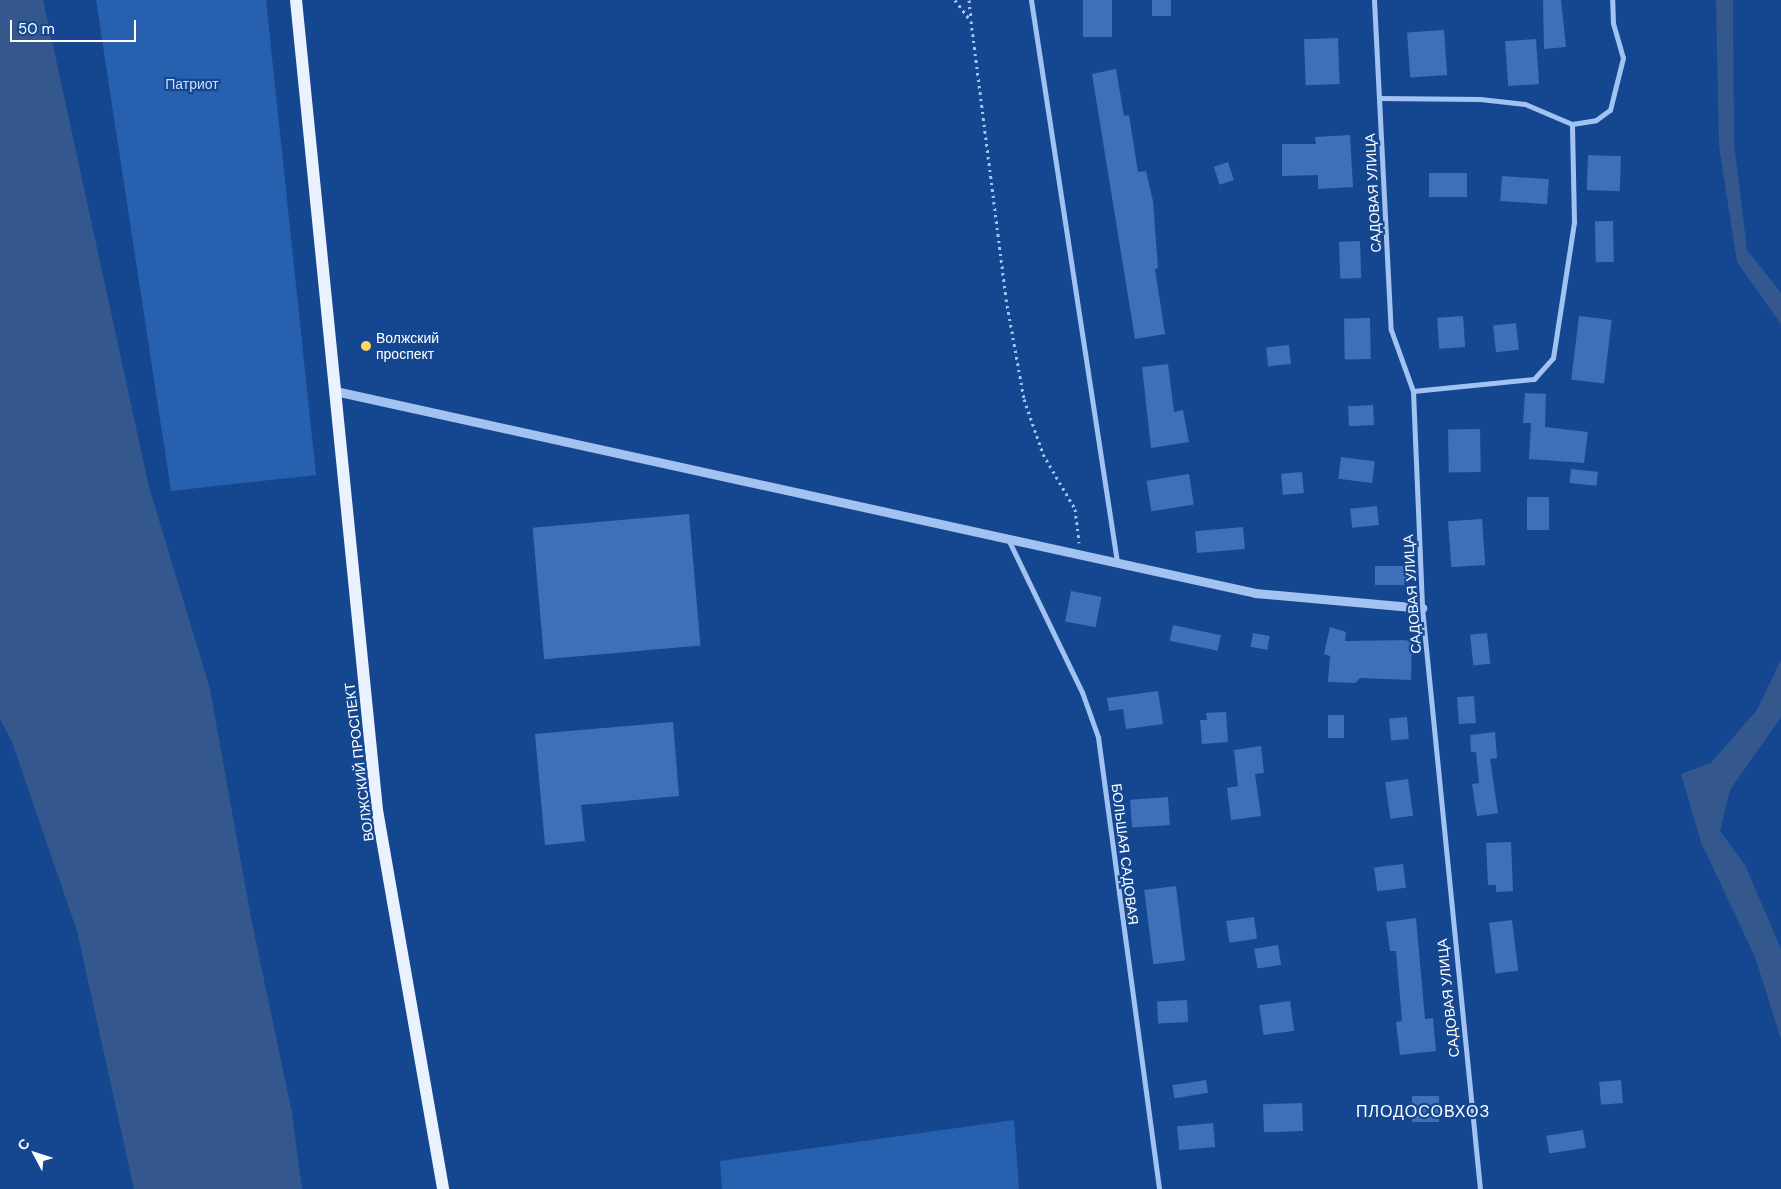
<!DOCTYPE html>
<meta charset="utf-8">
<style>
body{margin:0}
#map{position:relative;width:1781px;height:1189px;overflow:hidden;background:#154790;font-family:"DM Sans",sans-serif}
div>[style]{position:absolute}
.green>*{inset:0;background:#2760af}
.water>*{inset:0;background:#34588e}
.building>*{inset:0;background:#3d70b9;transform-origin:0 0}
.path>*{height:3px;margin-top:-1.5px;transform-origin:0;background:repeating-linear-gradient(90deg,#a2c3f1 0 2.5px,transparent 0 6.5px)}
.minor>*{height:5px;margin:-2.5px;padding:0 2.5px;transform-origin:2.5px;border-radius:2.5px;background:#a2c3f1}
.tertiary>*{height:9px;margin:-4.5px;padding:0 4.5px;transform-origin:4.5px;border-radius:4.5px;background:#a2c3f1}
.primary>*{height:12px;margin:-6px;padding:0 6px;transform-origin:6px;border-radius:6px;background:#ebf2ff}
.dots>*{width:14px;height:14px;translate:-50% -50%;box-sizing:border-box;border:2px solid #154790;border-radius:50%}
span{translate:-50% -50%;white-space:nowrap;text-align:center;line-height:1.15;-webkit-text-stroke:4.5px #154790;paint-order:stroke}
.park-label{font-size:14px;color:#c9defc}
.street-label{font-size:14px;color:#fff}
.poi-label{font-size:14px;color:#fff}
.left{translate:0 -50%;text-align:left}
.quarter-label{font-size:16px;color:#fff;letter-spacing:1px}
.north{position:absolute;left:10px;top:1129px;width:50px;height:50px;-webkit-text-stroke:4px #154790;paint-order:stroke;rotate:310deg;font-size:14px;font-weight:700;line-height:20px;text-align:center;color:#fff}
.north::after{content:'';display:block;margin:auto;width:18px;height:22px;background:#fff;clip-path:polygon(50% 0,100% 100%,50% 72%,0 100%)}
.scale{position:absolute;left:10px;top:20px;width:126px;height:22px;box-sizing:border-box;border:2px solid #fff;border-top:0;padding-left:6px;font-size:15px;line-height:18px;white-space:nowrap;color:#fff;-webkit-text-stroke:4px #154790;paint-order:stroke}
</style>
<div id="map">
<div class="green">
<i style="clip-path:polygon(96px 0,266px 0,316px 475px,171px 491px)"></i>
<i style="clip-path:polygon(1014px 1120px,1019px 1189px,722px 1189px,720px 1161px)"></i>
</div>
<div class="water">
<i style="clip-path:polygon(0 0,43px 0,149px 487px,210px 689px,251px 918px,292px 1113px,302px 1189px,134px 1189px,77px 931px,12px 742px,0 719px)"></i>
<i style="clip-path:polygon(1716px 0,1733px 0,1734px 143px,1747px 250px,1781px 293px,1781px 324px,1737px 262px,1719px 146px)"></i>
<i style="clip-path:polygon(1781px 660px,1781px 717px,1730px 790px,1720px 831px,1745px 865px,1781px 949px,1781px 1039px,1755px 957px,1701px 842px,1681px 774px,1711px 763px,1757px 710px)"></i>
</div>
<div class="building">
<i style="left:1083px;top:0;width:29px;height:37px"></i>
<i style="left:1152px;top:0;width:19px;height:16px"></i>
<i style="clip-path:polygon(1543px 0,1561px 0,1566px 47px,1544px 49px)"></i>
<i style="left:1444px;top:30px;width:45px;height:37px;rotate:86deg"></i>
<i style="left:1338px;top:38px;width:46px;height:34px;rotate:88deg"></i>
<i style="left:1536px;top:39px;width:45px;height:31px;rotate:86deg"></i>
<i style="clip-path:polygon(1116px 69px,1124px 116px,1129px 115px,1138px 172px,1146px 171px,1153px 201px,1158px 268px,1155px 269px,1165px 334px,1135px 339px,1092px 74px)"></i>
<i style="clip-path:polygon(1350px 135px,1353px 187px,1318px 189px,1318px 175px,1282px 176px,1282px 144px,1316px 144px,1315px 137px)"></i>
<i style="left:1588px;top:155px;width:33px;height:35px;rotate:2deg"></i>
<i style="left:1228px;top:162px;width:19px;height:15px;rotate:72deg"></i>
<i style="left:1429px;top:173px;width:38px;height:24px"></i>
<i style="left:1502px;top:176px;width:47px;height:25px;rotate:4deg"></i>
<i style="left:1613px;top:221px;width:41px;height:18px;rotate:89deg"></i>
<i style="left:1360px;top:241px;width:37px;height:21px;rotate:88deg"></i>
<i style="left:1463px;top:316px;width:31px;height:26px;rotate:86deg"></i>
<i style="left:1579px;top:316px;width:33px;height:64px;rotate:7deg"></i>
<i style="left:1370px;top:318px;width:41px;height:26px;rotate:89deg"></i>
<i style="left:1516px;top:323px;width:27px;height:23px;rotate:84deg"></i>
<i style="left:1289px;top:345px;width:19px;height:23px;rotate:84deg"></i>
<i style="clip-path:polygon(1168px 364px,1174px 412px,1183px 410px,1189px 442px,1151px 448px,1142px 367px)"></i>
<i style="clip-path:polygon(1525px 393px,1546px 394px,1545px 427px,1588px 432px,1584px 463px,1529px 459px,1531px 423px,1523px 423px)"></i>
<i style="left:1373px;top:405px;width:20px;height:25px;rotate:87deg"></i>
<i style="left:1480px;top:429px;width:43px;height:32px;rotate:89deg"></i>
<i style="left:1341px;top:457px;width:34px;height:22px;rotate:7deg"></i>
<i style="left:1571px;top:469px;width:27px;height:14px;rotate:6deg"></i>
<i style="left:1302px;top:472px;width:21px;height:21px;rotate:85deg"></i>
<i style="left:1189px;top:474px;width:31px;height:43px;rotate:81deg"></i>
<i style="left:1527px;top:497px;width:22px;height:33px"></i>
<i style="left:1377px;top:506px;width:19px;height:27px;rotate:84deg"></i>
<i style="left:689px;top:514px;width:132px;height:157px;rotate:85deg"></i>
<i style="left:1482px;top:519px;width:46px;height:34px;rotate:86deg"></i>
<i style="left:1243px;top:527px;width:22px;height:48px;rotate:85deg"></i>
<i style="left:1406px;top:566px;width:19px;height:31px;rotate:90deg"></i>
<i style="left:1071px;top:591px;width:31px;height:31px;rotate:11deg"></i>
<i style="left:1173px;top:625px;width:49px;height:16px;rotate:12deg"></i>
<i style="clip-path:polygon(1330px 627px,1346px 632px,1345px 641px,1412px 640px,1411px 680px,1360px 678px,1355px 683px,1328px 682px,1330px 656px,1324px 654px)"></i>
<i style="left:1253px;top:633px;width:17px;height:14px;rotate:10deg"></i>
<i style="left:1487px;top:633px;width:31px;height:17px;rotate:84deg"></i>
<i style="clip-path:polygon(1158px 691px,1163px 724px,1126px 729px,1123px 709px,1109px 711px,1107px 698px)"></i>
<i style="left:1474px;top:696px;width:27px;height:17px;rotate:86deg"></i>
<i style="clip-path:polygon(1226px 712px,1228px 742px,1202px 744px,1200px 720px,1207px 720px,1206px 713px)"></i>
<i style="left:1328px;top:715px;width:16px;height:23px"></i>
<i style="left:1407px;top:717px;width:22px;height:18px;rotate:85deg"></i>
<i style="clip-path:polygon(673px 722px,679px 796px,581px 805px,585px 841px,545px 845px,535px 734px)"></i>
<i style="clip-path:polygon(1495px 732px,1497px 758px,1490px 759px,1498px 813px,1477px 816px,1472px 784px,1479px 783px,1476px 752px,1471px 752px,1470px 735px)"></i>
<i style="clip-path:polygon(1261px 746px,1264px 773px,1255px 774px,1261px 816px,1231px 820px,1227px 788px,1238px 786px,1234px 750px)"></i>
<i style="left:1408px;top:779px;width:37px;height:23px;rotate:82deg"></i>
<i style="left:1168px;top:797px;width:28px;height:38px;rotate:86deg"></i>
<i style="clip-path:polygon(1511px 842px,1513px 891px,1496px 892px,1496px 885px,1488px 885px,1486px 843px)"></i>
<i style="left:1403px;top:864px;width:24px;height:29px;rotate:83deg"></i>
<i style="left:1176px;top:886px;width:75px;height:32px;rotate:83deg"></i>
<i style="left:1254px;top:917px;width:22px;height:28px;rotate:82deg"></i>
<i style="clip-path:polygon(1416px 918px,1425px 1019px,1433px 1018px,1436px 1051px,1400px 1055px,1396px 1022px,1402px 1021px,1396px 951px,1390px 951px,1386px 922px)"></i>
<i style="left:1512px;top:920px;width:51px;height:23px;rotate:83deg"></i>
<i style="left:1278px;top:945px;width:20px;height:24px;rotate:81deg"></i>
<i style="left:1187px;top:1000px;width:22px;height:30px;rotate:87deg"></i>
<i style="left:1290px;top:1001px;width:30px;height:31px;rotate:82deg"></i>
<i style="left:1206px;top:1080px;width:13px;height:34px;rotate:81deg"></i>
<i style="left:1621px;top:1080px;width:23px;height:22px;rotate:85deg"></i>
<i style="left:1439px;top:1096px;width:26px;height:27px;rotate:90deg"></i>
<i style="left:1302px;top:1103px;width:28px;height:39px;rotate:88deg"></i>
<i style="left:1213px;top:1123px;width:24px;height:36px;rotate:85deg"></i>
<i style="left:1583px;top:1130px;width:18px;height:37px;rotate:81deg"></i>
</div>
<div class="path">
<i style="left:955px;top:0;width:26px;rotate:53deg"></i>
<i style="left:971px;top:21px;width:280px;rotate:82.8deg"></i>
<i style="left:1006px;top:299px;width:102px;rotate:79.8deg"></i>
<i style="left:1024px;top:399px;width:58px;rotate:70.9deg"></i>
<i style="left:1043px;top:454px;width:64px;rotate:59.8deg"></i>
<i style="left:1075px;top:509px;width:34px;rotate:83deg"></i>
<i style="left:969px;top:0;width:19px;rotate:84deg"></i>
</div>
<div class="minor">
<i style="left:1031px;top:0;width:569px;rotate:81.3deg"></i>
<i style="left:1374px;top:0;width:330px;rotate:87.1deg"></i>
<i style="left:1391px;top:330px;width:65px;rotate:70.2deg"></i>
<i style="left:1413px;top:391px;width:217px;rotate:87.6deg"></i>
<i style="left:1422px;top:608px;width:584px;rotate:84.3deg"></i>
<i style="left:1379px;top:98px;width:101px;rotate:0.6deg"></i>
<i style="left:1480px;top:99px;width:45px;rotate:6.3deg"></i>
<i style="left:1525px;top:104px;width:51px;rotate:23.1deg"></i>
<i style="left:1572px;top:124px;width:24px;rotate:-9deg"></i>
<i style="left:1596px;top:120px;width:17px;rotate:-36deg"></i>
<i style="left:1610px;top:110px;width:54px;rotate:-76deg"></i>
<i style="left:1623px;top:58px;width:36px;rotate:-106deg"></i>
<i style="left:1613px;top:23px;width:23px;rotate:-92deg"></i>
<i style="left:1413px;top:391px;width:122px;rotate:-5.7deg"></i>
<i style="left:1534px;top:379px;width:28px;rotate:-48deg"></i>
<i style="left:1553px;top:358px;width:138px;rotate:-81.2deg"></i>
<i style="left:1574px;top:222px;width:98px;rotate:-91.2deg"></i>
<i style="left:1008px;top:539px;width:170px;rotate:64.2deg"></i>
<i style="left:1082px;top:692px;width:48px;rotate:70.4deg"></i>
<i style="left:1098px;top:737px;width:456px;rotate:82.3deg"></i>
</div>
<div class="tertiary">
<i style="left:335px;top:391px;width:942px;rotate:12.38deg"></i>
<i style="left:1255px;top:593px;width:168px;rotate:5.1deg"></i>
</div>
<div class="primary">
<i style="left:296px;top:0;width:814px;rotate:84.29deg"></i>
<i style="left:377px;top:810px;width:385px;rotate:80.1deg"></i>
</div>
<div class="dots">
<i style="left:366px;top:346px;background:#ffd661"></i>
</div>
<div class="park-label">
<span style="left:192px;top:84px">Патриот</span>
</div>
<div class="street-label">
<span style="left:1373px;top:193px;rotate:-93deg">САДОВАЯ УЛИЦА</span>
<span style="left:1412px;top:594px;rotate:-94deg">САДОВАЯ УЛИЦА</span>
<span style="left:359px;top:762px;rotate:-97deg">ВОЛЖСКИЙ ПРОСПЕКТ</span>
<span style="left:1125px;top:854px;rotate:83deg">БОЛЬШАЯ САДОВАЯ</span>
<span style="left:1448px;top:998px;rotate:-96deg">САДОВАЯ УЛИЦА</span>
</div>
<div class="poi-label">
<span class="left" style="left:376px;top:346px">Волжский<br>проспект</span>
</div>
<div class="quarter-label">
<span style="left:1423px;top:1112px">ПЛОДОСОВХОЗ</span>
</div>
<div class="north">С</div>
<div class="scale">50 m</div>
</div>
